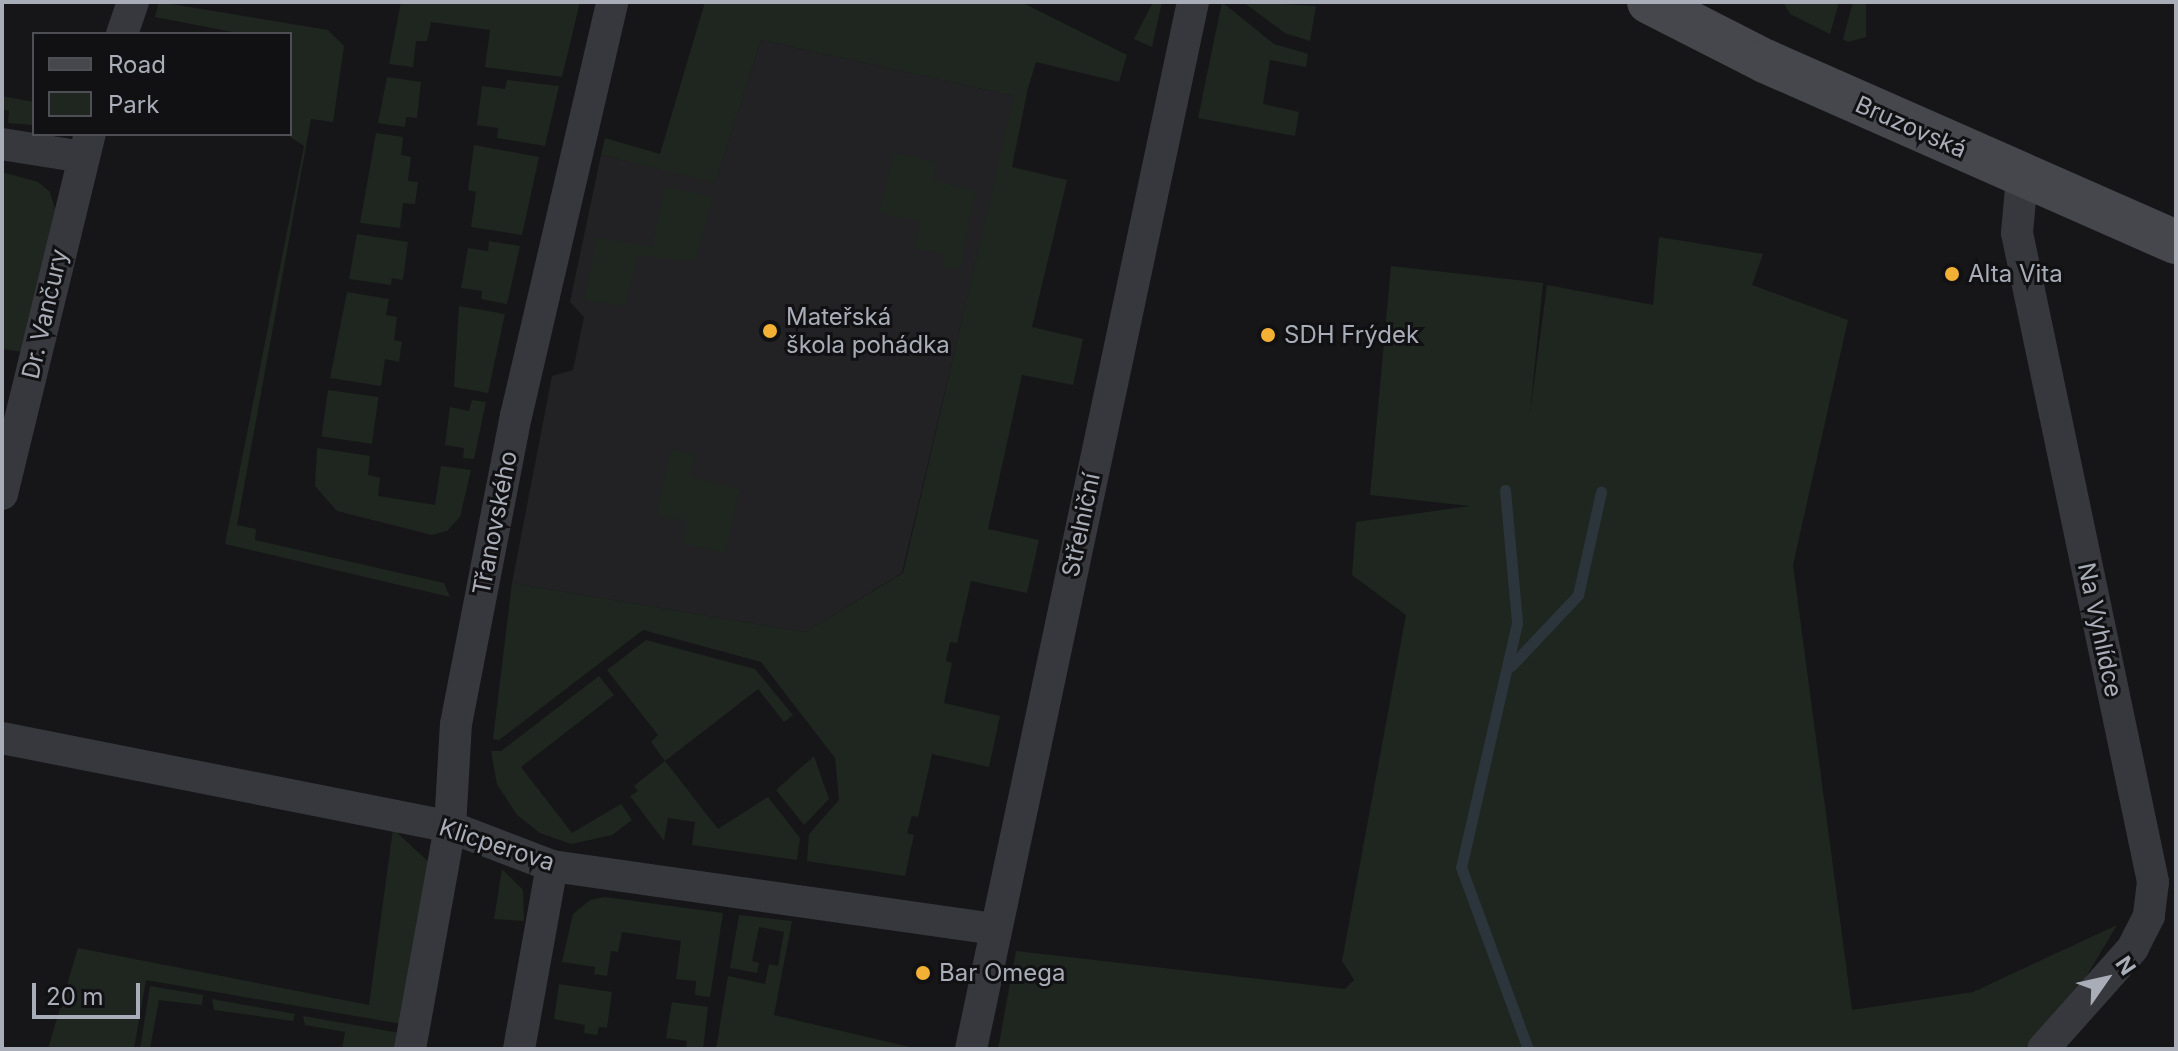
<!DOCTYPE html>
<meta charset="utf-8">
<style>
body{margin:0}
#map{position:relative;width:2178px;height:1051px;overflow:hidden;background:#161618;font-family:Inter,sans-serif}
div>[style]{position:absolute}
.built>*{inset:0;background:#222225}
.green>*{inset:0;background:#1e261f;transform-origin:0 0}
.stream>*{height:11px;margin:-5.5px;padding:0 5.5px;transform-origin:5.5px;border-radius:5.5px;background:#2c353c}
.street>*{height:32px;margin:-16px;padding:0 16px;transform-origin:16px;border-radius:16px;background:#37383d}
.secondary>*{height:44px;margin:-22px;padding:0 22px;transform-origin:22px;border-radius:22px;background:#45474d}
.dots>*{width:22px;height:22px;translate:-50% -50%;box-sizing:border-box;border:4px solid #111113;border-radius:50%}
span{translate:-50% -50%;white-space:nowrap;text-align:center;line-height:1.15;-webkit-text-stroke:6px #111113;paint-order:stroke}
.street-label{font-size:24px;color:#a8adb8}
.poi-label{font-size:24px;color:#a8adb8}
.left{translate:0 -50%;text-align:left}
.frame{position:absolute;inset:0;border:4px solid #a8adb8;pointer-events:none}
.legend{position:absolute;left:32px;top:32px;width:260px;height:104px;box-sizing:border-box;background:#111113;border:2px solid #4d4f55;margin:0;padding:10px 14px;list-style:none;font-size:24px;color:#a8adb8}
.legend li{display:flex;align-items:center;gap:16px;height:40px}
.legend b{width:40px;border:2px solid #4d4f55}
.north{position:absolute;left:2066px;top:939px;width:80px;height:80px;-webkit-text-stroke:6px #111113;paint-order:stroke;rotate:56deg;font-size:22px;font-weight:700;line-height:32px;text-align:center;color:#a8adb8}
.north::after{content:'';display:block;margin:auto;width:28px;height:36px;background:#a8adb8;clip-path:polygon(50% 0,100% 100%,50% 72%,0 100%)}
.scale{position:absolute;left:32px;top:983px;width:108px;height:36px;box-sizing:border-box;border:4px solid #a8adb8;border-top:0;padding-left:10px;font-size:24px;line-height:28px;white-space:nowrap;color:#a8adb8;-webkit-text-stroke:6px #111113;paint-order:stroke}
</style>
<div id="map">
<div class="built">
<i style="clip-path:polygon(761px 40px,1015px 96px,902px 573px,805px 632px,512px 583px,552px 376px,573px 370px,584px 317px,570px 302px,601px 155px,715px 182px)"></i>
</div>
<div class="green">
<i style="clip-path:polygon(159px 2px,328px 30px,344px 46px,333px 122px,311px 119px,237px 525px,256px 529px,255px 540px,444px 583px,450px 597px,225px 544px,304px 146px,286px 134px,290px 34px,243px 34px,155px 17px)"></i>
<i style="clip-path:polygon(401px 2px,580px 2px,562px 77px,485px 67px,490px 30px,431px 22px,427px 41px,416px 41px,413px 67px,389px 64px)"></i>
<i style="clip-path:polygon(705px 2px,1021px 2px,1127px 55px,1119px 82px,1036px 62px,1028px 88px,1012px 167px,1067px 180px,1032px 327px,1083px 339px,1073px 385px,1022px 375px,988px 529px,1039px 540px,1027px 593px,971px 581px,957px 643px,950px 642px,946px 661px,952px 663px,944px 703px,1000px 716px,989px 767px,932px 754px,918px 817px,912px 816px,907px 833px,914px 835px,905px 876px,807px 861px,809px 834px,839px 800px,835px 758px,761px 662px,643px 630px,499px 740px,493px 739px,512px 583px,805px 632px,903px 573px,1014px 96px,761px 40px,715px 183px,601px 155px,605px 138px,660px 154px)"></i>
<i style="clip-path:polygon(1153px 2px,1162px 2px,1152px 47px,1134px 39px)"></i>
<i style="clip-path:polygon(1222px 2px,1274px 44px,1308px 54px,1306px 67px,1270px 60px,1263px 104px,1299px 112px,1295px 136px,1198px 118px)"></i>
<i style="clip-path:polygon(1243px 2px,1316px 6px,1310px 41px,1285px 33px)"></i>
<i style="clip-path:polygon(1783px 2px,1839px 2px,1830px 34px,1790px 14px)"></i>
<i style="clip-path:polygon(1853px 2px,1866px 2px,1866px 37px,1848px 42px,1843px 39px)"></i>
<i style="clip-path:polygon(387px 77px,421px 82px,417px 118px,406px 117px,405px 127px,378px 123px)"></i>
<i style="clip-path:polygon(507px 80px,559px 86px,545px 146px,497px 138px,498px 128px,477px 125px,482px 86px,505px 89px)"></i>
<i style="clip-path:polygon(2px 96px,34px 102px,34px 125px,8px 123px,9px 111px,2px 109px)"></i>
<i style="clip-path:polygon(376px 133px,403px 137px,401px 155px,411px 157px,408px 181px,418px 182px,415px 204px,403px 203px,400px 228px,360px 223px)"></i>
<i style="clip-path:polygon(474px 145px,539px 157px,522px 235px,471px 227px,476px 192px,468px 190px)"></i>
<i style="clip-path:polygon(894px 153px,937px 163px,933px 180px,975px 191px,960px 269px,943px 268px,945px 255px,914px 248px,920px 222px,879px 213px)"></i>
<i style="clip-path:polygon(2px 172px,38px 182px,50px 192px,55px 209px,23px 352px,2px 349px)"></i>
<i style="clip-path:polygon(665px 186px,713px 197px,695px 262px,638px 255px,625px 306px,584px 300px,597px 237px,652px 247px)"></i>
<i style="clip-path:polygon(357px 234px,408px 242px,403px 280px,392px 278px,391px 285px,349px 279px)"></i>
<i style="clip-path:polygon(1659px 237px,1763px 254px,1752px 285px,1848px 320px,1793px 565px,1852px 1010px,1973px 992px,2117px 925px,2077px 992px,2024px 1049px,998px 1049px,1016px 951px,1345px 989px,1354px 980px,1342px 961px,1406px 615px,1352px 575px,1356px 522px,1470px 506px,1370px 495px,1391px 266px,1543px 283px,1530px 413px,1547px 285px,1653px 305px)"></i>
<i style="clip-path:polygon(489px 241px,520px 246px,507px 304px,481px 299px,482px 291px,461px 288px,468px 248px,488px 251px)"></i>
<i style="clip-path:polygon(347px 292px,389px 299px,386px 315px,397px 317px,394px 340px,402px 342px,399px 362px,385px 359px,381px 386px,330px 378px)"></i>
<i style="clip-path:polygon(459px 306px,505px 314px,488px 393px,454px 387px)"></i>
<i style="left:328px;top:390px;width:51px;height:47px;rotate:8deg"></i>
<i style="clip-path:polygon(472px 400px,486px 402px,474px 459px,463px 458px,464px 448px,445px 445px,450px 407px,469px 411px)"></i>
<i style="clip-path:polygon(317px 448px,370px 456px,368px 475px,380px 478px,378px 496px,435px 505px,441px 466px,471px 470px,460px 517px,447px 531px,432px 535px,337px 511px,315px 486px)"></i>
<i style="clip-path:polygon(671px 449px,695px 455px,690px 477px,740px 489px,725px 553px,682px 544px,687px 522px,656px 514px)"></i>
<i style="clip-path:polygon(646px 640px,755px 669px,793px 715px,784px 722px,758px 689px,665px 761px,651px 742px,658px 735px,607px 670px)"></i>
<i style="clip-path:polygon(599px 676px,614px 695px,521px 767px,572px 833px,621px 804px,632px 820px,612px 835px,571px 844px,540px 833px,517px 815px,497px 784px,491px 751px,501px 751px)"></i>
<i style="clip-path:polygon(814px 756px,829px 799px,804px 825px,776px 790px)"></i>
<i style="clip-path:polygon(665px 761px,718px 829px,768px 797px,800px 838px,797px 860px,692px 845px,695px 822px,668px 818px,664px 841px,630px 796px,638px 791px,634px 786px)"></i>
<i style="clip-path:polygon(393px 829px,430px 863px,402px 1024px,146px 980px,134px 1049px,48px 1049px,78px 948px,369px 1005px)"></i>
<i style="clip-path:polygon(502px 869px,523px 890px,524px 921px,494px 919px)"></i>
<i style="clip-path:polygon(605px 897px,723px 913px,710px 997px,695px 995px,696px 981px,676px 979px,681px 941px,622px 932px,618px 952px,611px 951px,607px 976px,594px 974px,595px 967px,562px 962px,573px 914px,590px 900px)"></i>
<i style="clip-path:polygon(739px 915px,792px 921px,774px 1015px,918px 1049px,716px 1049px,728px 976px,765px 984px,769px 964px,778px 966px,784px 932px,759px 927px,752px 961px,759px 963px,757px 973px,730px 968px)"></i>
<i style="clip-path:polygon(559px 984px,612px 992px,607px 1028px,599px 1027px,597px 1035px,584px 1033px,585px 1025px,554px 1019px)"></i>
<i style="clip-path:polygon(150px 986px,203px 995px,202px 1005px,159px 1000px,150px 1049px,140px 1049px)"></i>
<i style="clip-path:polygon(212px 999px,295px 1014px,293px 1021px,214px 1010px)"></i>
<i style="clip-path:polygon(672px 1002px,708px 1007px,703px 1049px,686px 1049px,687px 1041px,666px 1038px)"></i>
<i style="clip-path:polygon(303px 1016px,400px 1033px,397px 1049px,342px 1049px,345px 1032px,305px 1025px)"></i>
</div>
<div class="stream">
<i style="left:1505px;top:490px;width:134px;rotate:84.8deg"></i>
<i style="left:1517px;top:623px;width:250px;rotate:102.9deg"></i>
<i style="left:1461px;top:867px;width:194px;rotate:69.8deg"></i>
<i style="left:1511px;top:666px;width:98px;rotate:-46.7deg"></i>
<i style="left:1578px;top:595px;width:106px;rotate:-77.4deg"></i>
</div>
<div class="street">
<i style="left:122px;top:34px;width:34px;rotate:-71deg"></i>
<i style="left:2px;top:144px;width:82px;rotate:9.1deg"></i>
<i style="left:2022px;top:177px;width:56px;rotate:95.1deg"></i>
<i style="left:2017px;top:233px;width:663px;rotate:78.16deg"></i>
<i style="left:2153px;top:882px;width:34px;rotate:97deg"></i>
<i style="left:2149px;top:916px;width:36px;rotate:117deg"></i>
<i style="left:2133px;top:948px;width:135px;rotate:131.7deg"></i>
<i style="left:2px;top:494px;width:371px;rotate:-76.3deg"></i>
<i style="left:2px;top:738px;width:457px;rotate:11.2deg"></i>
<i style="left:450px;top:827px;width:109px;rotate:20.9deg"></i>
<i style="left:552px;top:866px;width:447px;rotate:8.1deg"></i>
<i style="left:410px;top:1049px;width:226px;rotate:-79.8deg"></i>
<i style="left:450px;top:827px;width:103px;rotate:-86.7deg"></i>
<i style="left:456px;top:724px;width:314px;rotate:-79deg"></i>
<i style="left:516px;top:416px;width:425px;rotate:-76.9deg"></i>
<i style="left:519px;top:1049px;width:186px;rotate:-79.8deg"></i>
<i style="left:971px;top:1049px;width:1070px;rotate:-78.03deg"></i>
</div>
<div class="secondary">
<i style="left:1649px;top:2px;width:130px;rotate:27deg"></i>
<i style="left:1765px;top:61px;width:449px;rotate:23.8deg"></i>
</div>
<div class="dots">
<i style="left:1952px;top:274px;background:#f2b134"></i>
<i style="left:770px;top:331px;background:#f2b134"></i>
<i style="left:1268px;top:335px;background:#f2b134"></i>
<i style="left:923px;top:973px;background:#f2b134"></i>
</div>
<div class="street-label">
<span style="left:1911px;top:127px;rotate:24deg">Bruzovská</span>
<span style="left:45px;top:314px;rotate:-77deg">Dr. Vančury</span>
<span style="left:495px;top:523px;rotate:-79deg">Třanovského</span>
<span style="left:1081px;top:525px;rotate:-78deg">Střelniční</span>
<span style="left:2100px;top:630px;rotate:78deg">Na Vyhlídce</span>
<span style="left:497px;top:845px;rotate:18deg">Klicperova</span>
</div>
<div class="poi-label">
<span class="left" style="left:1968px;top:274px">Alta Vita</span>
<span class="left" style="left:786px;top:331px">Mateřská<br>škola pohádka</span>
<span class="left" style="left:1284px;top:335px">SDH Frýdek</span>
<span class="left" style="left:939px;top:973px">Bar Omega</span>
</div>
<div class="frame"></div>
<ul class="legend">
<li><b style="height:10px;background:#45474d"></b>Road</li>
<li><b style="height:22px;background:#1e261f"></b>Park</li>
</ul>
<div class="north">N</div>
<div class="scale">20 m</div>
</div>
